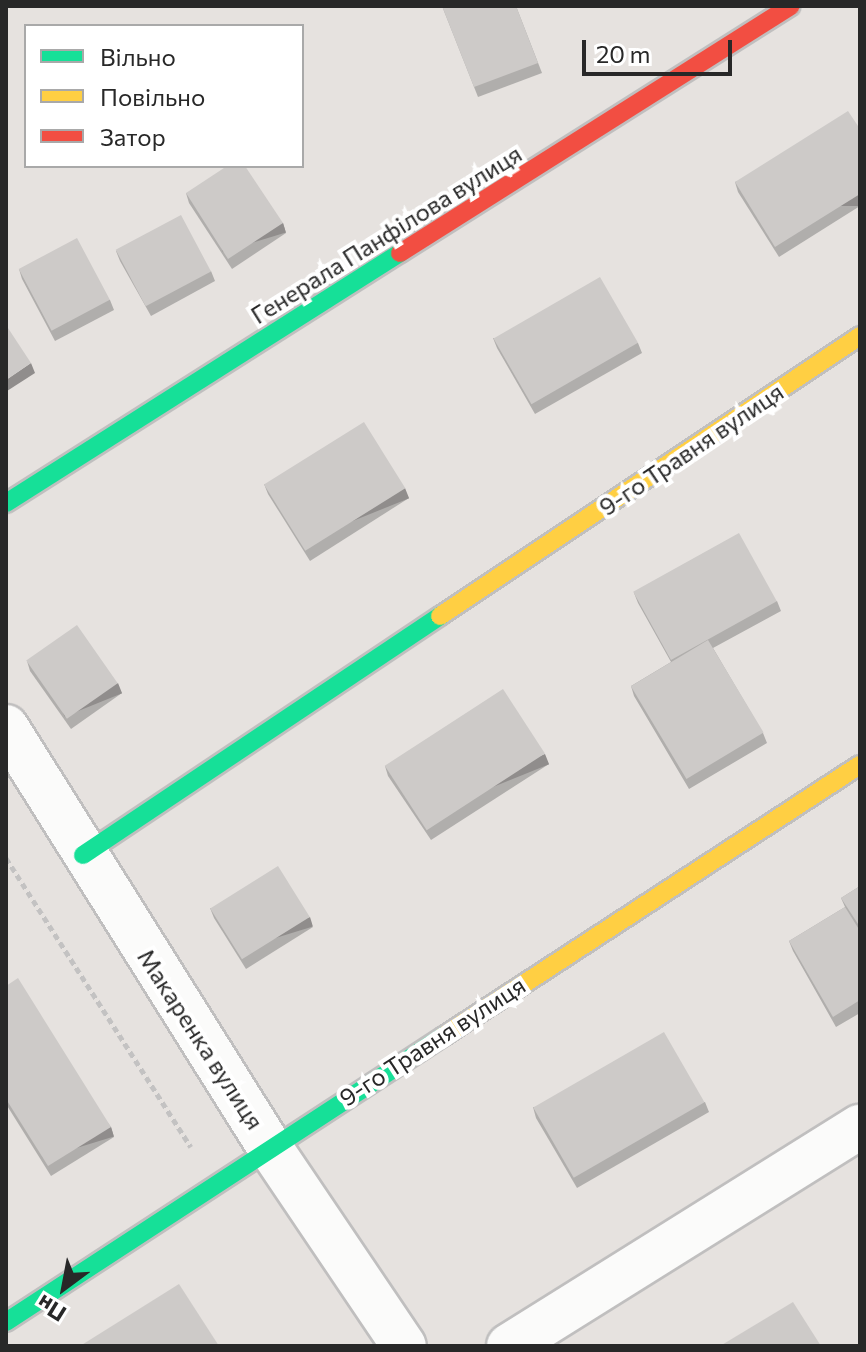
<!DOCTYPE html>
<meta charset="utf-8">
<style>
body{margin:0}
#map{position:relative;width:866px;height:1352px;overflow:hidden;background:#e6e2df;font-family:Commissioner,sans-serif}
div>[style]{position:absolute}
.path>*{height:5px;margin-top:-2.5px;transform-origin:0;background:repeating-linear-gradient(90deg,#c3c2c2 0 6px,transparent 0 10px)}
.roads{filter:drop-shadow(2px 0 #c0bfbf) drop-shadow(-2px 0 #c0bfbf) drop-shadow(0 2px #c0bfbf) drop-shadow(0 -2px #c0bfbf)}
.street>*{height:44px;margin:-22px;padding:0 22px;transform-origin:22px;border-radius:22px;background:#fbfbfa}
.fast>*{height:18px;margin:-9px;padding:0 9px;transform-origin:9px;border-radius:9px;background:#16e098}
.slow>*{height:18px;margin:-9px;padding:0 9px;transform-origin:9px;border-radius:9px;background:#ffcf43}
.jam>*{height:18px;margin:-9px;padding:0 9px;transform-origin:9px;border-radius:9px;background:#f24e42}
.wall>*{inset:0;background:#b0aeac}
.shaded-wall>*{inset:0;background:#908d8c;transform-origin:0 0}
.building>*{inset:0;background:#cdcac8;transform-origin:0 0}
span{translate:-50% -50%;white-space:nowrap;text-align:center;line-height:1.15;-webkit-text-stroke:8px #fff;paint-order:stroke}
.street-label{font-size:24px;color:#282828}
.frame{position:absolute;inset:0;border:8px solid #282828;pointer-events:none}
.legend{position:absolute;left:24px;top:24px;width:280px;height:144px;box-sizing:border-box;background:#fff;border:2px solid #a9a9a9;margin:0;padding:10px 14px;list-style:none;font-size:24px;color:#282828}
.legend li{display:flex;align-items:center;gap:16px;height:40px}
.legend b{width:40px;border:2px solid #a9a9a9}
.north{position:absolute;left:24px;top:1248px;width:80px;height:80px;-webkit-text-stroke:6px #fff;paint-order:stroke;rotate:212deg;font-size:22px;font-weight:700;line-height:32px;text-align:center;color:#282828}
.north::after{content:'';display:block;margin:auto;width:28px;height:36px;background:#282828;clip-path:polygon(50% 0,100% 100%,50% 72%,0 100%)}
.scale{position:absolute;left:582px;top:40px;width:150px;height:36px;box-sizing:border-box;border:4px solid #282828;border-top:0;padding-left:10px;font-size:24px;line-height:28px;white-space:nowrap;color:#282828;-webkit-text-stroke:6px #fff;paint-order:stroke}
</style>
<div id="map">
<div class="path">
<i style="left:6px;top:858px;width:343px;rotate:57.4deg"></i>
</div>
<div class="roads">
<div class="street">
<i style="left:6px;top:727px;width:495px;rotate:57.9deg"></i>
<i style="left:269px;top:1146px;width:241px;rotate:56deg"></i>
<i style="left:509px;top:1346px;width:414px;rotate:-32deg"></i>
</div>
<div class="fast">
<i style="left:6px;top:503px;width:467px;rotate:-32.4deg"></i>
<i style="left:83px;top:855px;width:430px;rotate:-33.8deg"></i>
<i style="left:6px;top:1322px;width:523px;rotate:-33.14deg"></i>
</div>
<div class="slow">
<i style="left:440px;top:616px;width:505px;rotate:-33.69deg"></i>
<i style="left:444px;top:1036px;width:496px;rotate:-33.1deg"></i>
</div>
<div class="jam">
<i style="left:400px;top:253px;width:462px;rotate:-32.3deg"></i>
</div>
</div>
<div class="wall">
<i style="clip-path:polygon(442px 6px,516px 6px,542px 73px,478px 97px)"></i>
<i style="clip-path:polygon(860px 129px,860px 206px,779px 257px,738px 192px,735px 182px)"></i>
<i style="clip-path:polygon(186px 193px,283px 223px,286px 233px,232px 269px,189px 203px)"></i>
<i style="clip-path:polygon(116px 251px,211px 271px,215px 281px,151px 316px,120px 261px)"></i>
<i style="clip-path:polygon(19px 269px,110px 300px,114px 310px,55px 341px,22px 279px)"></i>
<i style="clip-path:polygon(493px 338px,638px 343px,642px 353px,535px 414px,497px 348px)"></i>
<i style="clip-path:polygon(264px 484px,409px 498px,310px 561px,268px 494px)"></i>
<i style="clip-path:polygon(634px 593px,777px 601px,781px 611px,713px 648px,763px 733px,767px 743px,689px 789px,634px 696px,631px 686px,671px 662px,638px 603px)"></i>
<i style="clip-path:polygon(27px 661px,122px 693px,71px 729px,30px 671px)"></i>
<i style="clip-path:polygon(549px 764px,431px 840px,388px 776px,385px 766px)"></i>
<i style="clip-path:polygon(860px 886px,860px 1013px,836px 1027px,793px 951px,789px 941px,845px 907px,841px 898px)"></i>
<i style="clip-path:polygon(210px 908px,313px 927px,246px 969px,214px 918px)"></i>
<i style="clip-path:polygon(6px 986px,111px 1127px,114px 1137px,51px 1176px,6px 1104px)"></i>
<i style="clip-path:polygon(705px 1102px,709px 1112px,577px 1188px,536px 1118px,533px 1107px)"></i>
</div>
<div class="shaded-wall">
<i style="left:860px;top:194px;width:12px;height:100px;rotate:90deg"></i>
<i style="left:283px;top:223px;width:10px;height:66px;rotate:73deg"></i>
<i style="clip-path:polygon(31px 363px,35px 373px,7px 391px,6px 380px)"></i>
<i style="left:405px;top:488px;width:11px;height:117px;rotate:68deg"></i>
<i style="left:118px;top:683px;width:11px;height:62px;rotate:68deg"></i>
<i style="left:545px;top:754px;width:11px;height:140px;rotate:68deg"></i>
<i style="left:310px;top:917px;width:10px;height:80px;rotate:73deg"></i>
<i style="left:111px;top:1127px;width:10px;height:74px;rotate:73deg"></i>
</div>
<div class="building">
<i style="clip-path:polygon(442px 6px,516px 6px,538px 63px,474px 87px)"></i>
<i style="clip-path:polygon(848px 111px,860px 129px,860px 194px,775px 247px,735px 182px)"></i>
<i style="clip-path:polygon(227px 166px,245px 166px,283px 223px,228px 259px,186px 193px)"></i>
<i style="left:181px;top:215px;width:64px;height:74px;rotate:62deg"></i>
<i style="left:77px;top:238px;width:70px;height:66px;rotate:62deg"></i>
<i style="left:600px;top:277px;width:76px;height:123px;rotate:60deg"></i>
<i style="clip-path:polygon(6px 325px,31px 363px,6px 380px)"></i>
<i style="left:364px;top:422px;width:78px;height:118px;rotate:58deg"></i>
<i style="left:739px;top:533px;width:78px;height:121px;rotate:61deg"></i>
<i style="left:77px;top:625px;width:71px;height:62px;rotate:55deg"></i>
<i style="left:708px;top:640px;width:108px;height:90px;rotate:59deg"></i>
<i style="left:503px;top:689px;width:77px;height:141px;rotate:57deg"></i>
<i style="left:278px;top:866px;width:60px;height:80px;rotate:58deg"></i>
<i style="clip-path:polygon(860px 886px,860px 927px,841px 898px)"></i>
<i style="clip-path:polygon(845px 907px,860px 931px,860px 1000px,833px 1017px,789px 941px)"></i>
<i style="clip-path:polygon(18px 978px,111px 1127px,48px 1166px,6px 1099px,6px 986px)"></i>
<i style="left:664px;top:1032px;width:81px;height:151px;rotate:60deg"></i>
<i style="clip-path:polygon(179px 1284px,219px 1346px,80px 1346px)"></i>
<i style="clip-path:polygon(793px 1302px,821px 1346px,720px 1346px)"></i>
</div>
<div class="street-label">
<span style="left:386px;top:234px;rotate:-32deg">Генерала Панфілова вулиця</span>
<span style="left:691px;top:449px;rotate:-34deg">9-го Травня вулиця</span>
<span style="left:201px;top:1039px;rotate:57deg">Макаренка вулиця</span>
<span style="left:432px;top:1041px;rotate:-33deg">9-го Травня вулиця</span>
</div>
<div class="frame"></div>
<ul class="legend">
<li><b style="height:10px;background:#16e098"></b>Вільно</li>
<li><b style="height:10px;background:#ffcf43"></b>Повільно</li>
<li><b style="height:10px;background:#f24e42"></b>Затор</li>
</ul>
<div class="north">Пн</div>
<div class="scale">20 m</div>
</div>
